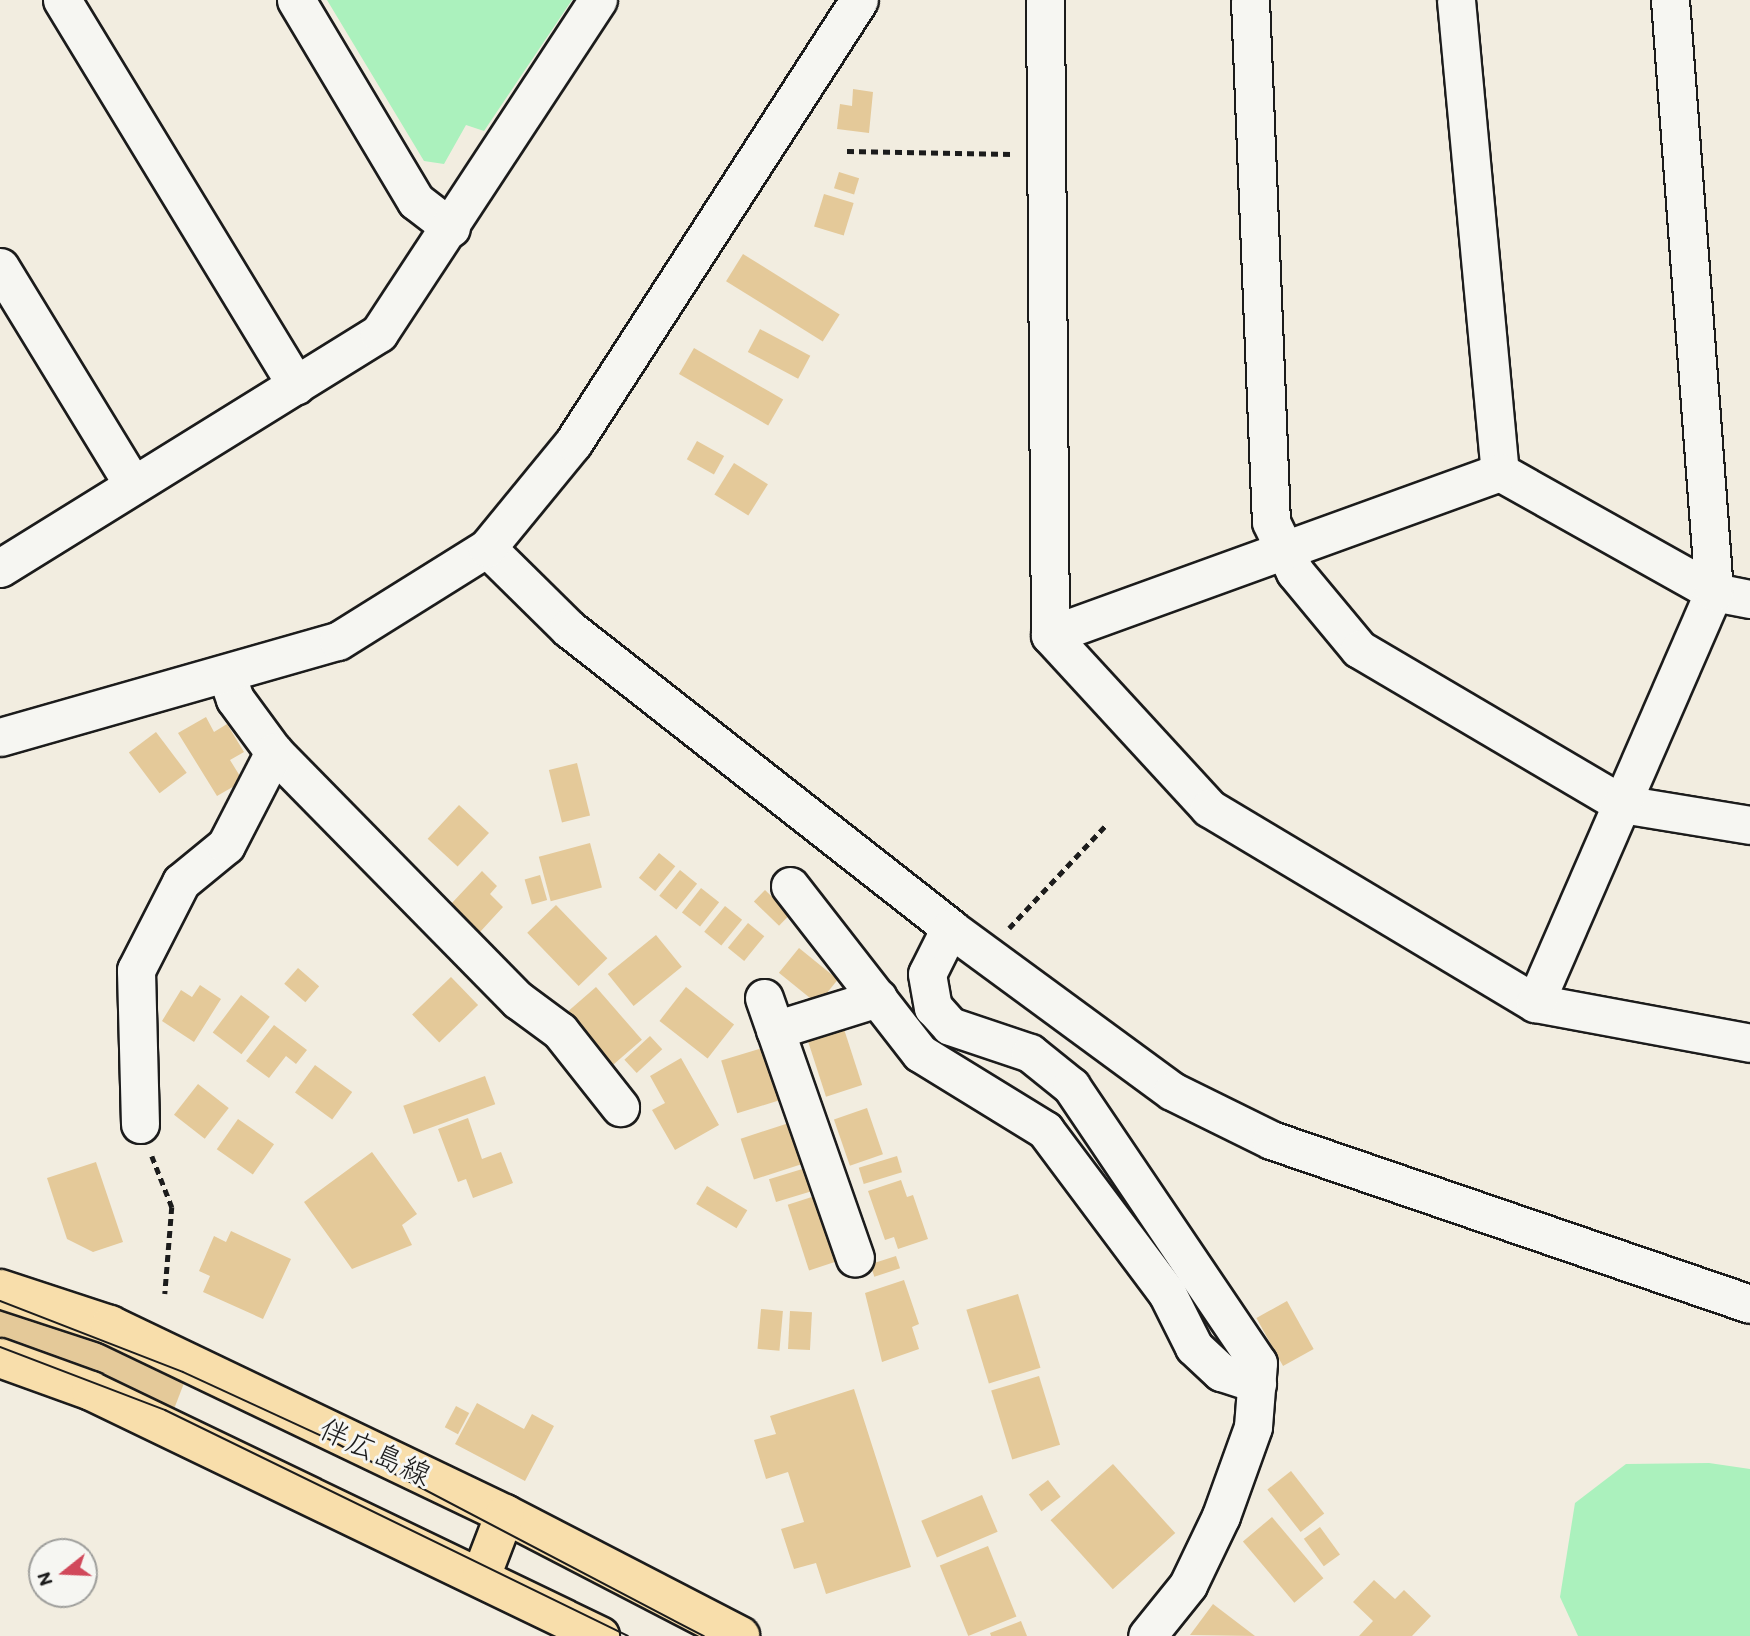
<!DOCTYPE html>
<meta charset="utf-8">
<style>
body{margin:0}
#map{position:relative;width:1750px;height:1636px;overflow:hidden;background:#f2ede0;font-family:Itim,"Klee One",sans-serif}
div>[style]{position:absolute}
.green>*{inset:0;background:#abf1bd}
.building>*{inset:0;background:#e4c999;transform-origin:0 0}
.path>*{height:4.5px;margin-top:-2.25px;transform-origin:0;background:repeating-linear-gradient(90deg,#1c1c1c 0 7px,transparent 0 12px)}
.roads{filter:drop-shadow(2px 0 #1c1c1c) drop-shadow(-2px 0 #1c1c1c) drop-shadow(0 2px #1c1c1c) drop-shadow(0 -2px #1c1c1c)}
.minor>*{height:37px;margin:-18.5px;padding:0 18.5px;transform-origin:18.5px;border-radius:18.5px;background:#f6f6f2}
.major>*{height:38px;margin:-19px;padding:0 19px;transform-origin:19px;border-radius:19px;background:#f8deab}
.tram>*{height:2px;margin:-1px;padding:0 1px;transform-origin:1px;border-radius:1px;background:#1c1c1c}
span{translate:-50% -50%;white-space:nowrap;text-align:center;line-height:1.15;-webkit-text-stroke:6px #f6f6f2;paint-order:stroke}
.street-label{font-size:30px;color:#1c1c1c}
.north{position:absolute;left:28px;top:1538px;width:70px;height:70px;box-sizing:border-box;background:#f6f6f2;border:2px solid #9f9f9c;border-radius:50%;rotate:252deg;font-size:19px;font-weight:700;line-height:28px;text-align:center;color:#1c1c1c}
.north::after{content:'';display:block;margin:auto;width:24px;height:32px;background:#d1495b;clip-path:polygon(50% 0,100% 100%,50% 72%,0 100%)}
</style>
<div id="map">
<div class="green">
<i style="clip-path:polygon(327px 0,572px 0,484px 131px,466px 125px,444px 164px,424px 161px)"></i>
<i style="clip-path:polygon(1709px 1463px,1750px 1469px,1750px 1636px,1578px 1636px,1560px 1597px,1575px 1503px,1626px 1464px)"></i>
</div>
<div class="building">
<i style="clip-path:polygon(853px 89px,873px 92px,869px 133px,837px 129px,840px 104px,852px 106px)"></i>
<i style="left:839px;top:172px;width:21px;height:17px;rotate:17deg"></i>
<i style="left:824px;top:194px;width:31px;height:34px;rotate:17deg"></i>
<i style="left:743px;top:254px;width:114px;height:32px;rotate:32deg"></i>
<i style="left:760px;top:329px;width:57px;height:26px;rotate:28deg"></i>
<i style="left:694px;top:348px;width:103px;height:30px;rotate:30deg"></i>
<i style="left:697px;top:441px;width:31px;height:21px;rotate:29deg"></i>
<i style="left:734px;top:463px;width:40px;height:37px;rotate:32deg"></i>
<i style="clip-path:polygon(206px 717px,214px 732px,227px 724px,244px 752px,230px 760px,243px 781px,217px 796px,178px 733px)"></i>
<i style="left:156px;top:732px;width:51px;height:34px;rotate:53deg"></i>
<i style="left:577px;top:763px;width:54px;height:29px;rotate:76deg"></i>
<i style="left:459px;top:805px;width:41px;height:46px;rotate:43deg"></i>
<i style="left:590px;top:843px;width:46px;height:53px;rotate:75deg"></i>
<i style="left:659px;top:853px;width:21px;height:32px;rotate:39deg"></i>
<i style="left:680px;top:870px;width:22px;height:33px;rotate:39deg"></i>
<i style="clip-path:polygon(482px 871px,497px 886px,490px 894px,503px 907px,480px 932px,451px 904px)"></i>
<i style="left:540px;top:875px;width:26px;height:16px;rotate:74deg"></i>
<i style="left:701px;top:888px;width:23px;height:31px;rotate:38deg"></i>
<i style="left:765px;top:890px;width:35px;height:16px;rotate:44deg"></i>
<i style="left:556px;top:905px;width:74px;height:40px;rotate:46deg"></i>
<i style="left:725px;top:906px;width:22px;height:33px;rotate:39deg"></i>
<i style="left:748px;top:923px;width:21px;height:32px;rotate:39deg"></i>
<i style="left:656px;top:935px;width:41px;height:62px;rotate:51deg"></i>
<i style="left:799px;top:948px;width:50px;height:32px;rotate:39deg"></i>
<i style="left:298px;top:968px;width:28px;height:21px;rotate:41deg"></i>
<i style="left:451px;top:977px;width:39px;height:54px;rotate:46deg"></i>
<i style="clip-path:polygon(200px 985px,221px 999px,194px 1042px,162px 1021px,181px 990px,192px 997px)"></i>
<i style="left:596px;top:987px;width:70px;height:40px;rotate:49deg"></i>
<i style="left:686px;top:987px;width:61px;height:43px;rotate:38deg"></i>
<i style="left:241px;top:995px;width:36px;height:47px;rotate:37deg"></i>
<i style="clip-path:polygon(274px 1025px,307px 1050px,296px 1064px,286px 1056px,269px 1078px,246px 1061px)"></i>
<i style="left:843px;top:1026px;width:62px;height:38px;rotate:72deg"></i>
<i style="left:650px;top:1036px;width:18px;height:35px;rotate:47deg"></i>
<i style="left:769px;top:1046px;width:55px;height:50px;rotate:73deg"></i>
<i style="clip-path:polygon(681px 1058px,719px 1125px,675px 1150px,652px 1110px,665px 1103px,650px 1076px)"></i>
<i style="left:315px;top:1065px;width:46px;height:34px;rotate:36deg"></i>
<i style="left:485px;top:1076px;width:30px;height:87px;rotate:70deg"></i>
<i style="left:198px;top:1084px;width:39px;height:39px;rotate:38deg"></i>
<i style="left:867px;top:1108px;width:49px;height:35px;rotate:71deg"></i>
<i style="clip-path:polygon(468px 1118px,482px 1159px,501px 1152px,513px 1183px,473px 1198px,466px 1179px,458px 1182px,438px 1129px)"></i>
<i style="left:238px;top:1119px;width:44px;height:37px;rotate:35deg"></i>
<i style="left:792px;top:1122px;width:43px;height:54px;rotate:72deg"></i>
<i style="clip-path:polygon(372px 1152px,417px 1214px,402px 1225px,412px 1245px,352px 1269px,304px 1202px)"></i>
<i style="left:897px;top:1156px;width:17px;height:40px;rotate:73deg"></i>
<i style="clip-path:polygon(96px 1162px,123px 1242px,93px 1252px,67px 1239px,47px 1178px)"></i>
<i style="left:812px;top:1166px;width:24px;height:45px;rotate:73deg"></i>
<i style="clip-path:polygon(901px 1180px,907px 1197px,913px 1195px,928px 1239px,898px 1249px,894px 1237px,885px 1240px,868px 1191px)"></i>
<i style="left:707px;top:1186px;width:47px;height:21px;rotate:31deg"></i>
<i style="left:821px;top:1194px;width:69px;height:35px;rotate:72deg"></i>
<i style="clip-path:polygon(231px 1231px,291px 1259px,263px 1319px,203px 1292px,210px 1276px,199px 1271px,214px 1236px,226px 1242px)"></i>
<i style="left:896px;top:1256px;width:13px;height:27px;rotate:72deg"></i>
<i style="clip-path:polygon(904px 1280px,919px 1324px,912px 1327px,919px 1349px,882px 1362px,865px 1293px)"></i>
<i style="left:1018px;top:1294px;width:77px;height:54px;rotate:73deg"></i>
<i style="left:0;top:1296px;width:203px;height:55px;rotate:21deg"></i>
<i style="left:1287px;top:1301px;width:55px;height:35px;rotate:61deg"></i>
<i style="left:761px;top:1309px;width:22px;height:40px;rotate:5deg"></i>
<i style="left:790px;top:1311px;width:22px;height:38px;rotate:3deg"></i>
<i style="left:1039px;top:1376px;width:72px;height:50px;rotate:73deg"></i>
<i style="clip-path:polygon(854px 1389px,911px 1567px,826px 1594px,816px 1563px,794px 1569px,781px 1529px,804px 1522px,788px 1472px,766px 1479px,754px 1440px,776px 1434px,770px 1416px)"></i>
<i style="clip-path:polygon(477px 1403px,524px 1429px,532px 1414px,554px 1426px,525px 1481px,455px 1444px)"></i>
<i style="left:456px;top:1406px;width:15px;height:24px;rotate:28deg"></i>
<i style="left:1113px;top:1464px;width:93px;height:84px;rotate:48deg"></i>
<i style="left:1291px;top:1471px;width:54px;height:30px;rotate:52deg"></i>
<i style="left:1048px;top:1480px;width:21px;height:24px;rotate:53deg"></i>
<i style="left:982px;top:1495px;width:40px;height:66px;rotate:67deg"></i>
<i style="left:1272px;top:1517px;width:80px;height:38px;rotate:50deg"></i>
<i style="left:1320px;top:1527px;width:34px;height:20px;rotate:54deg"></i>
<i style="left:988px;top:1546px;width:76px;height:52px;rotate:68deg"></i>
<i style="clip-path:polygon(1374px 1580px,1395px 1599px,1404px 1590px,1431px 1616px,1412px 1636px,1359px 1636px,1373px 1621px,1353px 1602px)"></i>
<i style="clip-path:polygon(1213px 1604px,1255px 1636px,1190px 1635px)"></i>
<i style="clip-path:polygon(1021px 1621px,1027px 1636px,991px 1636px,990px 1633px)"></i>
</div>
<div class="path">
<i style="left:847px;top:151px;width:165px;rotate:1deg"></i>
<i style="left:1009px;top:928px;width:141px;rotate:-46.7deg"></i>
<i style="left:152px;top:1156px;width:55px;rotate:68.6deg"></i>
<i style="left:172px;top:1207px;width:87px;rotate:94.6deg"></i>
</div>
<div class="roads">
<div class="minor">
<i style="left:62px;top:0;width:451px;rotate:58.7deg"></i>
<i style="left:296px;top:0;width:234px;rotate:59.2deg"></i>
<i style="left:416px;top:201px;width:44px;rotate:37.6deg"></i>
<i style="left:1045px;top:0;width:635px;rotate:89.55deg"></i>
<i style="left:1050px;top:635px;width:235px;rotate:47.4deg"></i>
<i style="left:1209px;top:808px;width:380px;rotate:30.9deg"></i>
<i style="left:1535px;top:1003px;width:219px;rotate:10.5deg"></i>
<i style="left:1250px;top:0;width:522px;rotate:87.7deg"></i>
<i style="left:1271px;top:522px;width:55px;rotate:64.4deg"></i>
<i style="left:1295px;top:572px;width:100px;rotate:50.3deg"></i>
<i style="left:1359px;top:649px;width:305px;rotate:30.5deg"></i>
<i style="left:1622px;top:804px;width:130px;rotate:9.3deg"></i>
<i style="left:1456px;top:0;width:474px;rotate:84.7deg"></i>
<i style="left:1500px;top:472px;width:245px;rotate:29.3deg"></i>
<i style="left:1714px;top:592px;width:37px;rotate:11deg"></i>
<i style="left:0;top:267px;width:255px;rotate:58.6deg"></i>
<i style="left:487px;top:548px;width:114px;rotate:44.6deg"></i>
<i style="left:568px;top:628px;width:486px;rotate:38.1deg"></i>
<i style="left:950px;top:928px;width:275px;rotate:36.3deg"></i>
<i style="left:1172px;top:1091px;width:110px;rotate:26.3deg"></i>
<i style="left:1271px;top:1140px;width:506px;rotate:18.9deg"></i>
<i style="left:0;top:568px;width:446px;rotate:-31.8deg"></i>
<i style="left:379px;top:333px;width:399px;rotate:-56.7deg"></i>
<i style="left:1050px;top:635px;width:479px;rotate:-19.9deg"></i>
<i style="left:227px;top:676px;width:24px;rotate:71deg"></i>
<i style="left:235px;top:699px;width:66px;rotate:53.7deg"></i>
<i style="left:274px;top:752px;width:348px;rotate:45.5deg"></i>
<i style="left:518px;top:1000px;width:52px;rotate:36.4deg"></i>
<i style="left:560px;top:1031px;width:97px;rotate:51.7deg"></i>
<i style="left:0;top:737px;width:351px;rotate:-15.9deg"></i>
<i style="left:338px;top:641px;width:176px;rotate:-32deg"></i>
<i style="left:487px;top:548px;width:136px;rotate:-50.7deg"></i>
<i style="left:573px;top:443px;width:527px;rotate:-57.15deg"></i>
<i style="left:790px;top:886px;width:212px;rotate:52.1deg"></i>
<i style="left:920px;top:1053px;width:147px;rotate:31.6deg"></i>
<i style="left:1045px;top:1130px;width:204px;rotate:53.2deg"></i>
<i style="left:1167px;top:1293px;width:60px;rotate:63.4deg"></i>
<i style="left:1194px;top:1347px;width:37px;rotate:43deg"></i>
<i style="left:1221px;top:1372px;width:38px;rotate:18deg"></i>
<i style="left:950px;top:928px;width:51px;rotate:116.6deg"></i>
<i style="left:927px;top:974px;width:34px;rotate:80deg"></i>
<i style="left:933px;top:1007px;width:25px;rotate:48deg"></i>
<i style="left:950px;top:1026px;width:84px;rotate:18.6deg"></i>
<i style="left:1030px;top:1053px;width:53px;rotate:38.8deg"></i>
<i style="left:1071px;top:1086px;width:334px;rotate:56deg"></i>
<i style="left:1258px;top:1363px;width:64px;rotate:94.5deg"></i>
<i style="left:1253px;top:1427px;width:95px;rotate:109.8deg"></i>
<i style="left:1221px;top:1516px;width:76px;rotate:115.6deg"></i>
<i style="left:1188px;top:1585px;width:65px;rotate:128.8deg"></i>
<i style="left:764px;top:998px;width:275px;rotate:70.7deg"></i>
<i style="left:1535px;top:1003px;width:448px;rotate:-66.5deg"></i>
<i style="left:1714px;top:592px;width:594px;rotate:-94.25deg"></i>
<i style="left:775px;top:1030px;width:108px;rotate:-17.3deg"></i>
<i style="left:140px;top:1124px;width:154px;rotate:-91.5deg"></i>
<i style="left:136px;top:970px;width:99px;rotate:-62.9deg"></i>
<i style="left:181px;top:882px;width:58px;rotate:-39.4deg"></i>
<i style="left:226px;top:845px;width:105px;rotate:-62.7deg"></i>
</div>
<div class="major">
<i style="left:0;top:1289px;width:116px;rotate:18.1deg"></i>
<i style="left:110px;top:1325px;width:438px;rotate:25.6deg"></i>
<i style="left:505px;top:1514px;width:265px;rotate:27.4deg"></i>
<i style="left:0;top:1358px;width:97px;rotate:19.9deg"></i>
<i style="left:91px;top:1391px;width:565px;rotate:25.7deg"></i>
<i style="left:482px;top:1574px;width:64px;rotate:-69deg"></i>
</div>
</div>
<div class="tram">
<i style="left:0;top:1301px;width:196px;rotate:21.2deg"></i>
<i style="left:183px;top:1372px;width:164px;rotate:24.8deg"></i>
<i style="left:332px;top:1441px;width:420px;rotate:27.7deg"></i>
<i style="left:0;top:1347px;width:177px;rotate:20.9deg"></i>
<i style="left:165px;top:1410px;width:515px;rotate:26.02deg"></i>
</div>
<div class="street-label">
<span style="left:375px;top:1452px;rotate:25deg">伴広島線</span>
</div>
<div class="north">N</div>
</div>
